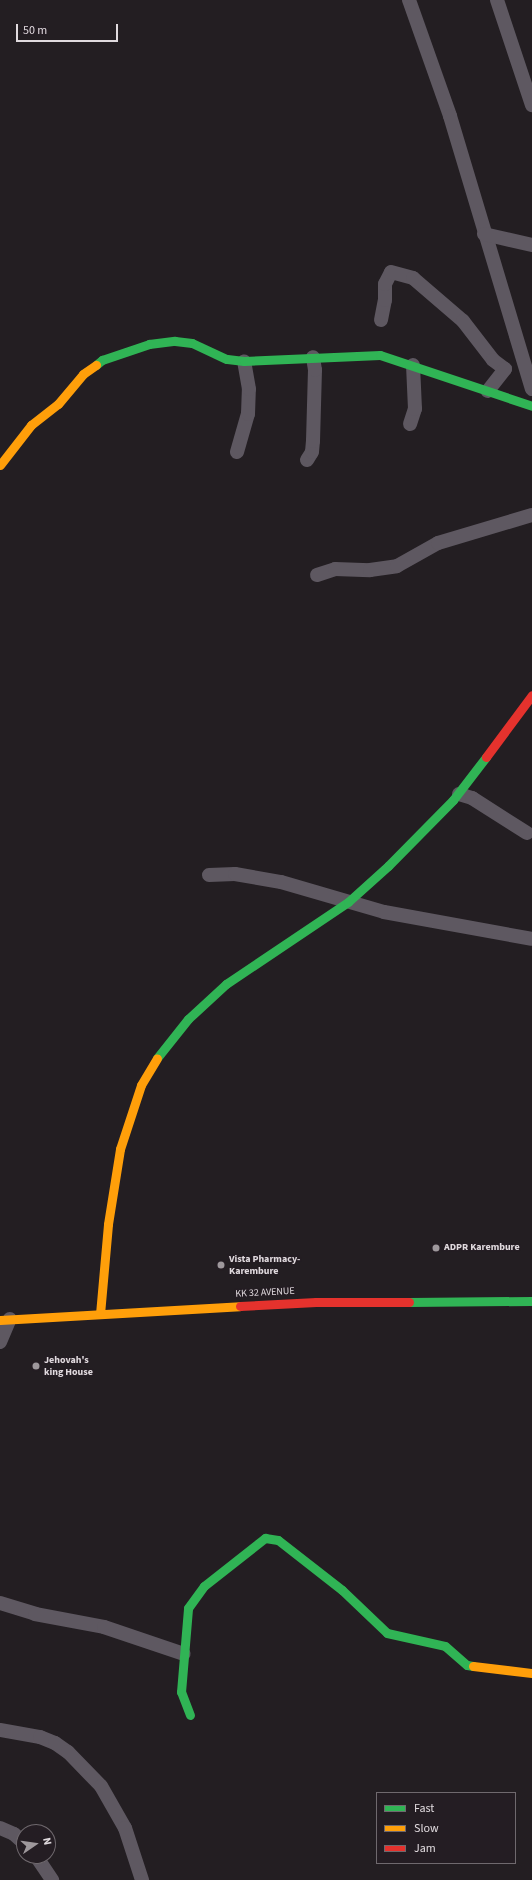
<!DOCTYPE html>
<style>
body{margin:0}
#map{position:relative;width:532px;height:1880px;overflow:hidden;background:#231e22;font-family:"Source Sans 3",sans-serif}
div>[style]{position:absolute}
.street>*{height:14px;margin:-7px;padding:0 7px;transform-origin:7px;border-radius:7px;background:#5e5861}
.fast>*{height:9px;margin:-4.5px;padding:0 4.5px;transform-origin:4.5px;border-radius:4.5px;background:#30b455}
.slow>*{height:9px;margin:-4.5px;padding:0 4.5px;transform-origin:4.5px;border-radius:4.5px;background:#ff9f0a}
.jam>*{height:9px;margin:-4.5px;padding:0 4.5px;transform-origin:4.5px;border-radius:4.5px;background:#e5322d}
.dots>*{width:11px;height:11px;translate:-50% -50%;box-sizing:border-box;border:2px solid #241d23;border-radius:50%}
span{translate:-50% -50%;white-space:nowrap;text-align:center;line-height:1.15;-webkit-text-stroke:3px #241d23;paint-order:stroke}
.poi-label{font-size:10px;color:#e0dade;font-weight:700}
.left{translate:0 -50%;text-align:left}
.street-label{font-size:10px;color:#e0dade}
.legend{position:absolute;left:376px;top:1792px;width:140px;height:72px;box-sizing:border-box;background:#241d23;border:1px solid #6f696e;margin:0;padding:5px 7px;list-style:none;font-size:12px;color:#e0dade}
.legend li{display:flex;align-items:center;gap:8px;height:20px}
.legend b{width:20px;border:1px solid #6f696e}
.north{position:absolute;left:16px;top:1824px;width:40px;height:40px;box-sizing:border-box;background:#241d23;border:1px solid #6f696e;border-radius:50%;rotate:77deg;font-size:11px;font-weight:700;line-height:16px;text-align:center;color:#e0dade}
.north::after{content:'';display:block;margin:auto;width:14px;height:18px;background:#9e989c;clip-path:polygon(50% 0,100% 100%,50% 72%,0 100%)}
.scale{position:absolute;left:16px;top:24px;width:102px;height:18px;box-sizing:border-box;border:2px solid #e0dade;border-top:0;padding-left:5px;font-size:12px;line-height:14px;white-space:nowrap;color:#e0dade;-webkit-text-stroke:3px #241d23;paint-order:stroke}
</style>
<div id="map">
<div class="street">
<i style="left:409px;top:0;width:123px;rotate:70.5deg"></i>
<i style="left:450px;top:116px;width:285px;rotate:73.3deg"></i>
<i style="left:497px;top:0;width:111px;rotate:71.6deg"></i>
<i style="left:484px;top:234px;width:49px;rotate:12.9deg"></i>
<i style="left:381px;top:320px;width:20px;rotate:-79deg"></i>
<i style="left:385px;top:300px;width:16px;rotate:-90deg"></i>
<i style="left:385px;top:284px;width:13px;rotate:-63deg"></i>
<i style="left:391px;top:272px;width:23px;rotate:15deg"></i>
<i style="left:413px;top:278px;width:66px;rotate:40.7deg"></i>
<i style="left:463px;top:321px;width:49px;rotate:52.4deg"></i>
<i style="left:493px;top:360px;width:15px;rotate:37deg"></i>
<i style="left:505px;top:369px;width:28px;rotate:128deg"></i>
<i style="left:410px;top:424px;width:16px;rotate:-72deg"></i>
<i style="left:415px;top:409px;width:44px;rotate:-92.6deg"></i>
<i style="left:237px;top:452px;width:40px;rotate:-74deg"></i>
<i style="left:248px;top:414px;width:25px;rotate:-88deg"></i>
<i style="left:249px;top:389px;width:28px;rotate:-100deg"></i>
<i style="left:307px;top:460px;width:9px;rotate:-58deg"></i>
<i style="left:312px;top:452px;width:11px;rotate:-85deg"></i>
<i style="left:313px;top:441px;width:71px;rotate:-88.4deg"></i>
<i style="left:315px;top:370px;width:13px;rotate:-99deg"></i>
<i style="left:317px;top:575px;width:19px;rotate:-18deg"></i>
<i style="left:335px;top:569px;width:35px;rotate:2deg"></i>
<i style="left:370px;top:570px;width:27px;rotate:-8deg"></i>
<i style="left:397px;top:566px;width:47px;rotate:-29.3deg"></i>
<i style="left:438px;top:543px;width:98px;rotate:-16.6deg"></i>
<i style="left:459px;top:794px;width:14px;rotate:17deg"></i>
<i style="left:472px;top:798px;width:65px;rotate:32.5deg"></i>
<i style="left:209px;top:875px;width:26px;rotate:-2deg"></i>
<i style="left:235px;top:874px;width:47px;rotate:9.9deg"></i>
<i style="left:281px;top:882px;width:107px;rotate:16.2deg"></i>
<i style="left:384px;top:912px;width:150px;rotate:10.3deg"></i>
<i style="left:0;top:1342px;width:25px;rotate:-67deg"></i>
<i style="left:0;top:1603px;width:37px;rotate:17deg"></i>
<i style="left:35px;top:1614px;width:70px;rotate:10.7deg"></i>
<i style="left:104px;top:1627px;width:84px;rotate:18.6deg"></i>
<i style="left:0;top:1730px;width:41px;rotate:9.9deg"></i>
<i style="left:40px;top:1737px;width:16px;rotate:22deg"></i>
<i style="left:55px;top:1743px;width:16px;rotate:35deg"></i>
<i style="left:68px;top:1752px;width:47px;rotate:45.9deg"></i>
<i style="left:101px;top:1786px;width:48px;rotate:60.3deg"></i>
<i style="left:125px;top:1828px;width:55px;rotate:71.9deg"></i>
<i style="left:0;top:1828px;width:15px;rotate:23deg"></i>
<i style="left:14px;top:1834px;width:13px;rotate:42deg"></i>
<i style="left:36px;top:1856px;width:29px;rotate:56deg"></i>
</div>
<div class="fast">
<i style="left:96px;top:365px;width:8px;rotate:-40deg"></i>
<i style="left:102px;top:360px;width:50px;rotate:-18.8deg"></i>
<i style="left:149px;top:344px;width:26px;rotate:-7deg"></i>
<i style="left:175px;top:341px;width:17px;rotate:7deg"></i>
<i style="left:192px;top:343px;width:38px;rotate:25deg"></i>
<i style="left:227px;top:359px;width:17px;rotate:7deg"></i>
<i style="left:244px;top:361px;width:136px;rotate:-2.5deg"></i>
<i style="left:380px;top:355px;width:160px;rotate:18.5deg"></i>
<i style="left:157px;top:1058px;width:50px;rotate:-51.5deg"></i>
<i style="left:188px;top:1019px;width:52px;rotate:-42.6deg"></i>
<i style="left:226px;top:984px;width:147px;rotate:-33.9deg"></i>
<i style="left:348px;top:902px;width:54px;rotate:-42deg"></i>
<i style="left:388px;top:866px;width:93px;rotate:-45.4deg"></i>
<i style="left:453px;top:800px;width:54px;rotate:-52.5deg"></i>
<i style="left:409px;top:1302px;width:123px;rotate:-0.5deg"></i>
<i style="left:190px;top:1715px;width:25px;rotate:-111deg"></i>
<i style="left:181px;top:1692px;width:84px;rotate:-85.2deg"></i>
<i style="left:188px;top:1608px;width:27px;rotate:-54deg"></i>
<i style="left:204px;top:1586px;width:78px;rotate:-38.2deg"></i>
<i style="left:265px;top:1538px;width:13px;rotate:9deg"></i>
<i style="left:278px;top:1540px;width:81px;rotate:38deg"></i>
<i style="left:342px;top:1590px;width:62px;rotate:43.7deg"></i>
<i style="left:387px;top:1633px;width:59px;rotate:12.6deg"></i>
<i style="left:445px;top:1646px;width:29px;rotate:41deg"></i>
<i style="left:467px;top:1665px;width:6px;rotate:9deg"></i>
</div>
<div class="slow">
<i style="left:0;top:465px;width:51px;rotate:-52.2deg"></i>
<i style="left:31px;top:425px;width:34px;rotate:-38deg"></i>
<i style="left:58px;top:404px;width:39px;rotate:-50deg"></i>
<i style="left:83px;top:374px;width:16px;rotate:-35deg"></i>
<i style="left:100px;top:1314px;width:90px;rotate:-84.9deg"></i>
<i style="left:108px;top:1224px;width:76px;rotate:-80.9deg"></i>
<i style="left:120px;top:1149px;width:67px;rotate:-71.8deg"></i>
<i style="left:141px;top:1085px;width:31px;rotate:-59deg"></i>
<i style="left:0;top:1320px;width:240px;rotate:-3.3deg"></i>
<i style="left:473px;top:1666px;width:59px;rotate:6.8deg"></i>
</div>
<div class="jam">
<i style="left:486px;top:757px;width:77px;rotate:-53.4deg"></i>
<i style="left:240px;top:1306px;width:76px;rotate:-3deg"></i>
<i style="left:316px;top:1302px;width:93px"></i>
</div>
<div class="dots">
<i style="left:436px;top:1248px;background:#9e989c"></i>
<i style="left:221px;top:1265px;background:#9e989c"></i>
<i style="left:36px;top:1366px;background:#9e989c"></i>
</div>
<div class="poi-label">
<span class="left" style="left:444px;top:1248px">ADPR Karembure</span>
<span class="left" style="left:229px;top:1265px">Vista Pharmacy-<br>Karembure</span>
<span class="left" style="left:44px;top:1366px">Jehovah's<br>king House</span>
</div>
<div class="street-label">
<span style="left:265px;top:1293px;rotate:-3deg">KK 32 AVENUE</span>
</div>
<ul class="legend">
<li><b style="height:5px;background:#30b455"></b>Fast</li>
<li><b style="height:5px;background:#ff9f0a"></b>Slow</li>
<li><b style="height:5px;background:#e5322d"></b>Jam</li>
</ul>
<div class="north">N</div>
<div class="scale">50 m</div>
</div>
